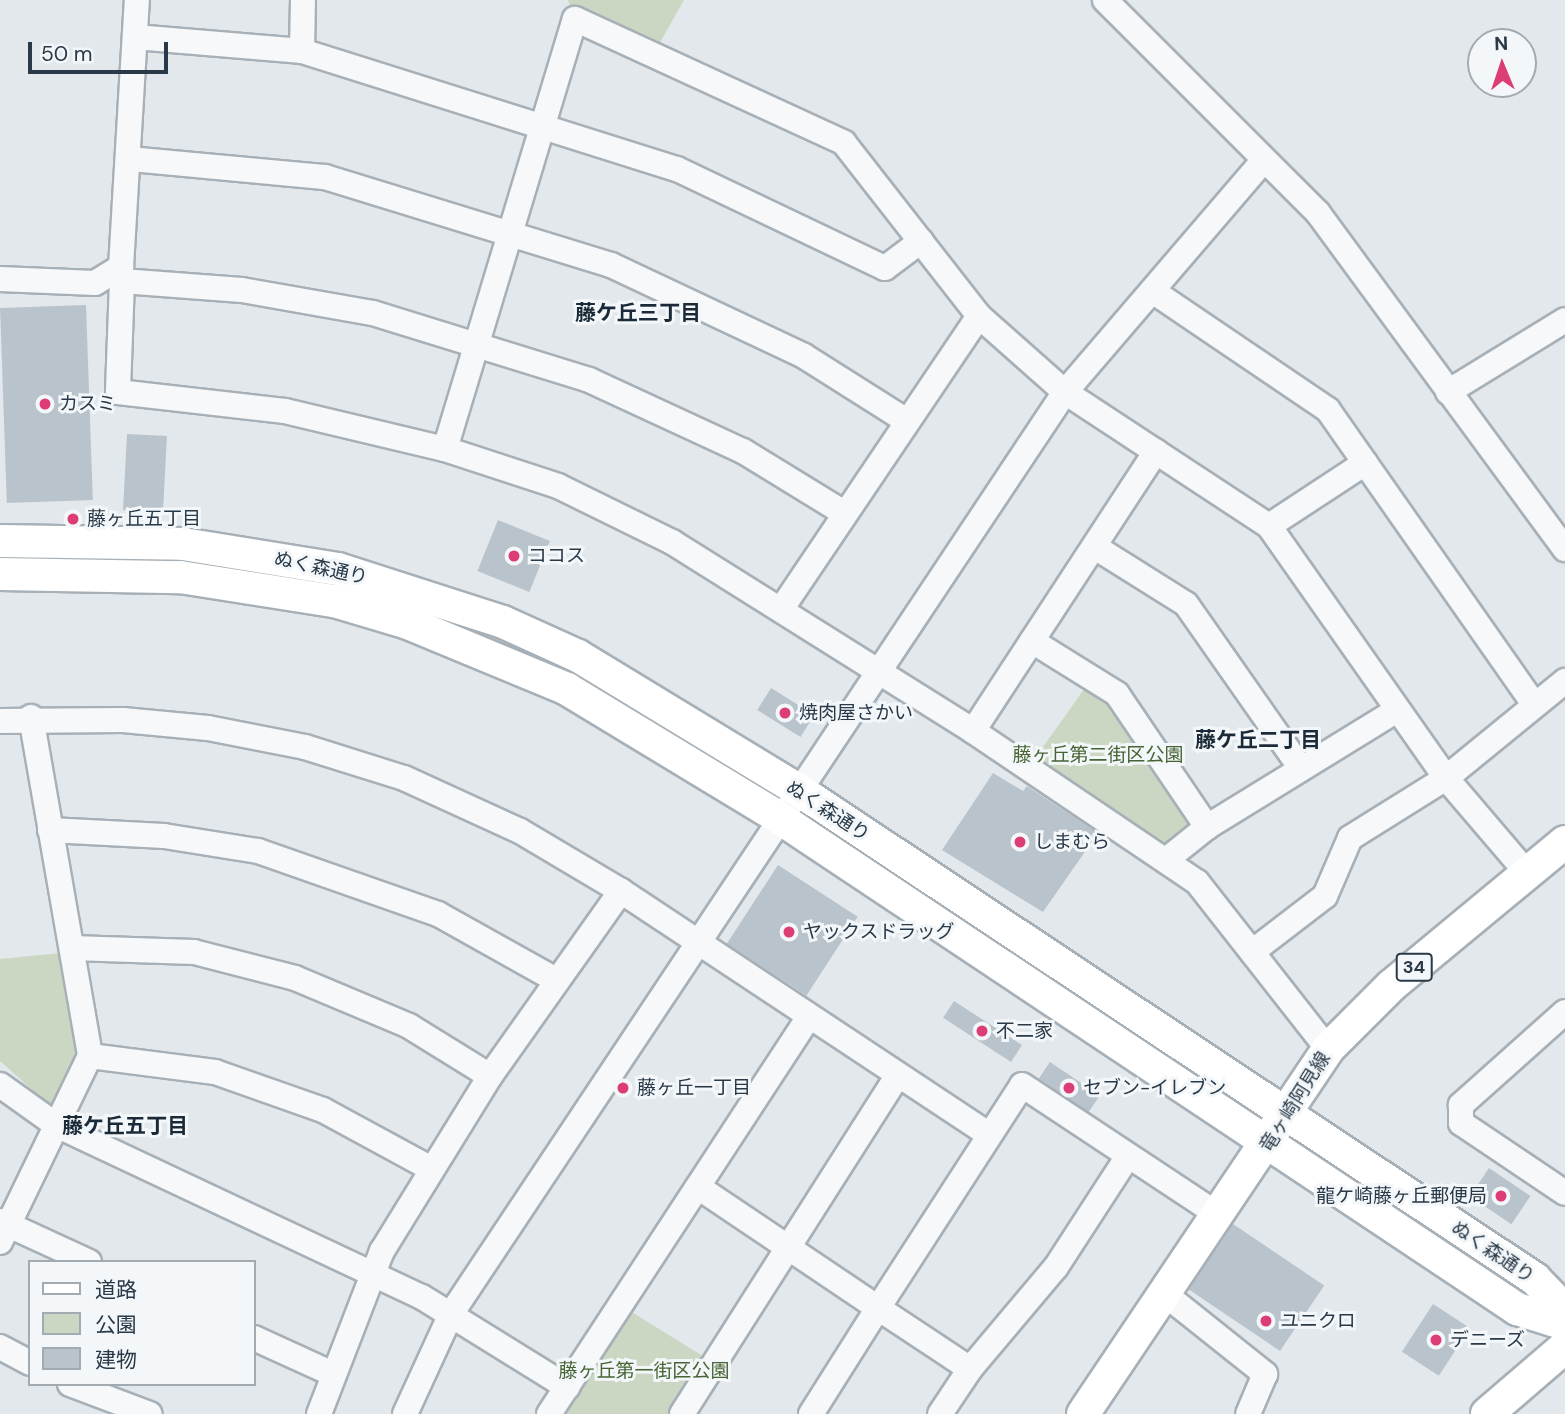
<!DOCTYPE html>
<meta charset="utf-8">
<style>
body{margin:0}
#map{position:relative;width:1565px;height:1414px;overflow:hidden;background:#e3e8ec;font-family:"DM Sans","Noto Sans JP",sans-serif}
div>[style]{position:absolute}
.green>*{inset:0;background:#ccd7c3}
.building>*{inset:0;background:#b9c3cb;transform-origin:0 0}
.roads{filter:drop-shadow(2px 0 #a7b0b7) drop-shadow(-2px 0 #a7b0b7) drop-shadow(0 2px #a7b0b7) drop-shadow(0 -2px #a7b0b7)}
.minor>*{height:24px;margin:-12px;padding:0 12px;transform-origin:12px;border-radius:12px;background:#f6f8fa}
.major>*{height:32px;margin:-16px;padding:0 16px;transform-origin:16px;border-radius:16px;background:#fff}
.dots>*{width:19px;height:19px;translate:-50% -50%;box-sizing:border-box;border:4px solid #f3f7f9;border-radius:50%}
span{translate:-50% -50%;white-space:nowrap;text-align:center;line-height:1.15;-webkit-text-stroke:6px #f3f7f9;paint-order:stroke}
.shield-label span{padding:2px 5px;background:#f3f7f9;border:2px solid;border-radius:5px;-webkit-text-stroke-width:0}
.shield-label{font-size:18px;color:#293947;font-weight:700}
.poi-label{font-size:19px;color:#293947}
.left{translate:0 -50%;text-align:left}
.right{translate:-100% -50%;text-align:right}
.street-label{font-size:19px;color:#293947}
.park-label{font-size:19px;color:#466434}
.neighbourhood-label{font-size:21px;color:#1b2a38;font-weight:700}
.legend{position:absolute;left:28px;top:1260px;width:228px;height:126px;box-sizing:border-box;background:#f3f7f9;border:2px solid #a2abb2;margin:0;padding:9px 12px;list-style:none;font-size:21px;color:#293947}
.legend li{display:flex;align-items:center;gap:14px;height:35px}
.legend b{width:35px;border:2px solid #a2abb2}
.north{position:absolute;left:1467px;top:28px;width:70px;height:70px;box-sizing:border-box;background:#f3f7f9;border:2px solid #a2abb2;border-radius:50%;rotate:358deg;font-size:19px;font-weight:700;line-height:28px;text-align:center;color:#293947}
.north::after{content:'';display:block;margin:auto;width:24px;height:32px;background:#dc3d74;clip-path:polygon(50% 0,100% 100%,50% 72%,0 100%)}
.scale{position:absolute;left:28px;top:42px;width:140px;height:32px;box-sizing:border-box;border:4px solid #293947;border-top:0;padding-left:9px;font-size:21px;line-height:24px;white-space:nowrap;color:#293947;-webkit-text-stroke:5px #f3f7f9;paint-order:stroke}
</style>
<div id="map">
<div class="green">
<i style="clip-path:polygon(568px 0,684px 0,653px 55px,575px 19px)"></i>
<i style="clip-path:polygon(1092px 678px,1207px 827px,1166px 860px,1028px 768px)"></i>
<i style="clip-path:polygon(61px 953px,82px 1056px,57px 1102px,48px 1104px,0 1061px,0 959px)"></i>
<i style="clip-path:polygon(630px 1311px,706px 1358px,668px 1414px,562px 1414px)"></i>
</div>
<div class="building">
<i style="left:86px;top:305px;width:195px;height:86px;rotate:88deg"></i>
<i style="left:127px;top:434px;width:40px;height:76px;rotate:3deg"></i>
<i style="left:498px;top:520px;width:56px;height:55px;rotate:22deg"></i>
<i style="left:771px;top:688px;width:51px;height:26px;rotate:32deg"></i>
<i style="clip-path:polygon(993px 773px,1023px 791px,1027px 786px,1098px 833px,1043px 912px,942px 850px)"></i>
<i style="left:778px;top:865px;width:95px;height:94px;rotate:33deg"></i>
<i style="left:954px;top:1001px;width:81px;height:20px;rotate:33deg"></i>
<i style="left:1050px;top:1062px;width:60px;height:20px;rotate:34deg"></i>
<i style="left:1489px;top:1168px;width:50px;height:34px;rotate:34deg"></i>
<i style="left:1233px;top:1224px;width:110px;height:79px;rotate:34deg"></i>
<i style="left:1433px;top:1304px;width:44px;height:57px;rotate:33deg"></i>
</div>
<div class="roads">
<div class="minor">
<i style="left:1105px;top:0;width:301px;rotate:45deg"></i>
<i style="left:1318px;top:213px;width:417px;rotate:53.7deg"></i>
<i style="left:135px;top:37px;width:168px;rotate:4.8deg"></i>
<i style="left:302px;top:51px;width:393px;rotate:17.5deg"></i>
<i style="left:677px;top:169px;width:230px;rotate:25.5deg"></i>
<i style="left:885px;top:268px;width:45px;rotate:-36.9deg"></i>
<i style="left:302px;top:51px;width:51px;rotate:-88.9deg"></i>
<i style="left:130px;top:159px;width:196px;rotate:5.3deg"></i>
<i style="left:325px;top:177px;width:299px;rotate:17.1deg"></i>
<i style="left:611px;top:265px;width:213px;rotate:25.2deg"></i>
<i style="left:804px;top:356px;width:122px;rotate:32.3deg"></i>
<i style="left:115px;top:274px;width:10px;rotate:45deg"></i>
<i style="left:122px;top:281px;width:120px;rotate:4.3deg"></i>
<i style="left:242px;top:290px;width:133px;rotate:10deg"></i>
<i style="left:373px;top:313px;width:226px;rotate:17.2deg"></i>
<i style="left:589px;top:380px;width:170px;rotate:24.8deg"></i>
<i style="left:743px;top:451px;width:119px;rotate:31.5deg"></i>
<i style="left:0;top:279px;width:95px;rotate:2.4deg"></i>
<i style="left:95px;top:283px;width:31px;rotate:-32deg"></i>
<i style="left:121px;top:267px;width:267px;rotate:-86.6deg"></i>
<i style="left:122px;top:281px;width:111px;rotate:92.1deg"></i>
<i style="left:118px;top:392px;width:168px;rotate:6.5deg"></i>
<i style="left:285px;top:411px;width:164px;rotate:13.4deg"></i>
<i style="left:445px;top:449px;width:119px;rotate:18.1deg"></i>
<i style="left:558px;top:486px;width:127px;rotate:26.2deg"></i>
<i style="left:672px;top:542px;width:355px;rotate:32.1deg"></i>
<i style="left:973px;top:731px;width:270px;rotate:34deg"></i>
<i style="left:1197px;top:882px;width:212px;rotate:51.9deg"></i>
<i style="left:1154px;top:292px;width:210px;rotate:34.1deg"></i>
<i style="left:1328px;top:410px;width:359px;rotate:55deg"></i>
<i style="left:1448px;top:392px;width:137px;rotate:-31.6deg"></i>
<i style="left:445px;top:449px;width:449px;rotate:-73.2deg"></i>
<i style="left:575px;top:19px;width:296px;rotate:24.7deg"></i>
<i style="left:844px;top:143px;width:219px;rotate:52deg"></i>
<i style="left:979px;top:316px;width:115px;rotate:41.5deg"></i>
<i style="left:1065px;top:392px;width:244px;rotate:33.3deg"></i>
<i style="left:1269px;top:526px;width:308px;rotate:54.9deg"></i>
<i style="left:1446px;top:778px;width:125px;rotate:49.5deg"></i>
<i style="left:1269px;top:526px;width:115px;rotate:-33.3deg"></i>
<i style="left:1095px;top:547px;width:107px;rotate:32.1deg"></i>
<i style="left:1186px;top:604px;width:200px;rotate:55deg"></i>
<i style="left:782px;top:608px;width:352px;rotate:-56deg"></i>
<i style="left:1032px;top:641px;width:100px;rotate:31.9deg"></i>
<i style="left:1117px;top:694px;width:161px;rotate:55.9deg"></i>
<i style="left:31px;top:717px;width:344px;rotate:80.1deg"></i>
<i style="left:0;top:721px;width:123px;rotate:-0.5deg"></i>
<i style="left:123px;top:720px;width:85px;rotate:5.4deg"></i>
<i style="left:208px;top:728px;width:99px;rotate:11.1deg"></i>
<i style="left:305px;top:747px;width:104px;rotate:17.4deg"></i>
<i style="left:404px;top:778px;width:128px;rotate:24.6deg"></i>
<i style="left:520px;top:831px;width:117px;rotate:30.7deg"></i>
<i style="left:621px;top:891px;width:439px;rotate:33.5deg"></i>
<i style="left:973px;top:731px;width:334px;rotate:-56.8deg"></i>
<i style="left:50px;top:830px;width:114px;rotate:3deg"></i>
<i style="left:164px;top:836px;width:95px;rotate:9.1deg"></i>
<i style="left:258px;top:851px;width:191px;rotate:19.3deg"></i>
<i style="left:438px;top:914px;width:135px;rotate:29.2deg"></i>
<i style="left:1166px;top:860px;width:53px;rotate:-38.8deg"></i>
<i style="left:1207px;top:827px;width:223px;rotate:-31.6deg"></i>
<i style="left:72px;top:948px;width:122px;rotate:1.9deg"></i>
<i style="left:194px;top:952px;width:104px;rotate:14.4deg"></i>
<i style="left:295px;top:978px;width:124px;rotate:22.8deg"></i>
<i style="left:409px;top:1026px;width:95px;rotate:31.7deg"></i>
<i style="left:1252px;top:952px;width:92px;rotate:-37.5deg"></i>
<i style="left:1325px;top:896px;width:63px;rotate:-66.7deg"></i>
<i style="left:1350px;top:838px;width:113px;rotate:-32deg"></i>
<i style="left:1446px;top:778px;width:154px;rotate:-39.2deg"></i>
<i style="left:1565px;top:1012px;width:140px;rotate:138.2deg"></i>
<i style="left:1461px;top:1105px;width:18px;rotate:90deg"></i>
<i style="left:1461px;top:1123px;width:125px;rotate:33.9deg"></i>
<i style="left:0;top:1085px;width:69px;rotate:35.5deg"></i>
<i style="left:56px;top:1125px;width:404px;rotate:25.2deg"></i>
<i style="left:422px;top:1297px;width:171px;rotate:31.8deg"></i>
<i style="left:698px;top:1187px;width:217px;rotate:33.9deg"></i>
<i style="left:878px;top:1308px;width:265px;rotate:-57.1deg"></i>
<i style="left:1022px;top:1085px;width:237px;rotate:33.5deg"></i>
<i style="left:0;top:1221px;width:98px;rotate:24.7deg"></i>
<i style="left:0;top:1242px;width:207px;rotate:-64.2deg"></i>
<i style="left:90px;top:1056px;width:126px;rotate:7.3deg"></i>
<i style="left:215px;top:1072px;width:114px;rotate:19.4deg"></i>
<i style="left:323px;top:1110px;width:122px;rotate:28.5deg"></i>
<i style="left:1166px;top:1295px;width:127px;rotate:38.6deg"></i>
<i style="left:1265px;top:1374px;width:43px;rotate:113deg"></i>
<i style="left:254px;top:1338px;width:87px;rotate:24.5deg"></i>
<i style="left:0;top:1347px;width:34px;rotate:28deg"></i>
<i style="left:970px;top:1369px;width:133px;rotate:-49.9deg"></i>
<i style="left:1056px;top:1267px;width:132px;rotate:-57deg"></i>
<i style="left:70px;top:1384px;width:85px;rotate:20.6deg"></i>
<i style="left:319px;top:1414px;width:175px;rotate:-68.9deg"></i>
<i style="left:382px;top:1251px;width:206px;rotate:-58.3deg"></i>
<i style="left:490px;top:1076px;width:227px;rotate:-54.7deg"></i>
<i style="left:405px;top:1414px;width:110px;rotate:-65.3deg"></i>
<i style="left:451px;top:1314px;width:1108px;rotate:-56.34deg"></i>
<i style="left:1065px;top:392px;width:304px;rotate:-49.4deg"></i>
<i style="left:549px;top:1414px;width:475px;rotate:-56.8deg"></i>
<i style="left:682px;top:1414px;width:402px;rotate:-57.5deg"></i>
<i style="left:811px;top:1414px;width:125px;rotate:-57.7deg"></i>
<i style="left:878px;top:1308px;width:110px;rotate:33.5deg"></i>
<i style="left:970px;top:1369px;width:54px;rotate:123.7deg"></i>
</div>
<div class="major">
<i style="left:0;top:541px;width:183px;rotate:0.9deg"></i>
<i style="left:183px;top:544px;width:157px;rotate:9.2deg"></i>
<i style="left:338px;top:569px;width:173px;rotate:17.8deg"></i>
<i style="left:503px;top:622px;width:82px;rotate:24.4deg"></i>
<i style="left:578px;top:656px;width:256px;rotate:31.3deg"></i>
<i style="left:797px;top:789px;width:886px;rotate:33.58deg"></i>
<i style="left:1535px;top:1279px;width:43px;rotate:45.9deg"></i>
<i style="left:0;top:574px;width:180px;rotate:1deg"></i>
<i style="left:180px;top:577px;width:156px;rotate:8.9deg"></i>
<i style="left:334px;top:601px;width:77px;rotate:16.6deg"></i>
<i style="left:408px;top:623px;width:172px;rotate:22.5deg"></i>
<i style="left:567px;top:689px;width:247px;rotate:31.2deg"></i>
<i style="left:778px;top:817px;width:888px;rotate:33.65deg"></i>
<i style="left:1517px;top:1309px;width:50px;rotate:17.4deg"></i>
<i style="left:1083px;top:1414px;width:440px;rotate:-56.1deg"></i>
<i style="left:1328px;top:1049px;width:89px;rotate:-45deg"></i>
<i style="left:1391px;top:986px;width:226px;rotate:-39.6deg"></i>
<i style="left:1487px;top:1414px;width:103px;rotate:-40.7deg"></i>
</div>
</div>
<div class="dots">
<i style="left:45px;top:404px;background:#dc3d74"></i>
<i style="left:73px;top:519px;background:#dc3d74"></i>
<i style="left:514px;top:556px;background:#dc3d74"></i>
<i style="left:785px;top:713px;background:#dc3d74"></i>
<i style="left:1020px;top:842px;background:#dc3d74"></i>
<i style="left:789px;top:932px;background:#dc3d74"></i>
<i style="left:982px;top:1031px;background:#dc3d74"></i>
<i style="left:623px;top:1088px;background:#dc3d74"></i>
<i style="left:1069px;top:1088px;background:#dc3d74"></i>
<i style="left:1501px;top:1196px;background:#dc3d74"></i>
<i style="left:1266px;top:1321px;background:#dc3d74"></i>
<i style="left:1436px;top:1340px;background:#dc3d74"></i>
</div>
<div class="shield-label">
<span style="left:1414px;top:967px">34</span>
</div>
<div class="poi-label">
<span class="left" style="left:59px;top:404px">カスミ</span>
<span class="left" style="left:87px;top:519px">藤ヶ丘五丁目</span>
<span class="left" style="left:528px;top:556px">ココス</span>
<span class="left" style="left:799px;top:713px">焼肉屋さかい</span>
<span class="left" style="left:1034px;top:842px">しまむら</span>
<span class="left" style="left:803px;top:932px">ヤックスドラッグ</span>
<span class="left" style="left:996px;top:1031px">不二家</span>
<span class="left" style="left:637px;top:1088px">藤ヶ丘一丁目</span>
<span class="left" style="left:1083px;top:1088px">セブン-イレブン</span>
<span class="right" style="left:1487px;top:1196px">龍ケ崎藤ヶ丘郵便局</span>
<span class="left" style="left:1280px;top:1321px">ユニクロ</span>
<span class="left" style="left:1450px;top:1340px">デニーズ</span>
</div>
<div class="street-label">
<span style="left:321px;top:568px;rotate:12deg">ぬく森通り</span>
<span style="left:828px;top:811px;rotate:33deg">ぬく森通り</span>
<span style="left:1295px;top:1102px;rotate:-58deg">竜ヶ崎阿見線</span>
<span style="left:1493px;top:1252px;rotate:34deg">ぬく森通り</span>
</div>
<div class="park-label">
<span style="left:1098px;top:755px">藤ヶ丘第二街区公園</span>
<span style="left:644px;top:1371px">藤ヶ丘第一街区公園</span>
</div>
<div class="neighbourhood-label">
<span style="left:638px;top:313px">藤ケ丘三丁目</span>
<span style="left:1258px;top:740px">藤ケ丘二丁目</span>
<span style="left:125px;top:1126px">藤ケ丘五丁目</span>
</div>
<ul class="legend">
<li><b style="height:9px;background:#fff"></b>道路</li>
<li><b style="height:19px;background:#ccd7c3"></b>公園</li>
<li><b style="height:19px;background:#b9c3cb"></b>建物</li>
</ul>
<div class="north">N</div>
<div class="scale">50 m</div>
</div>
